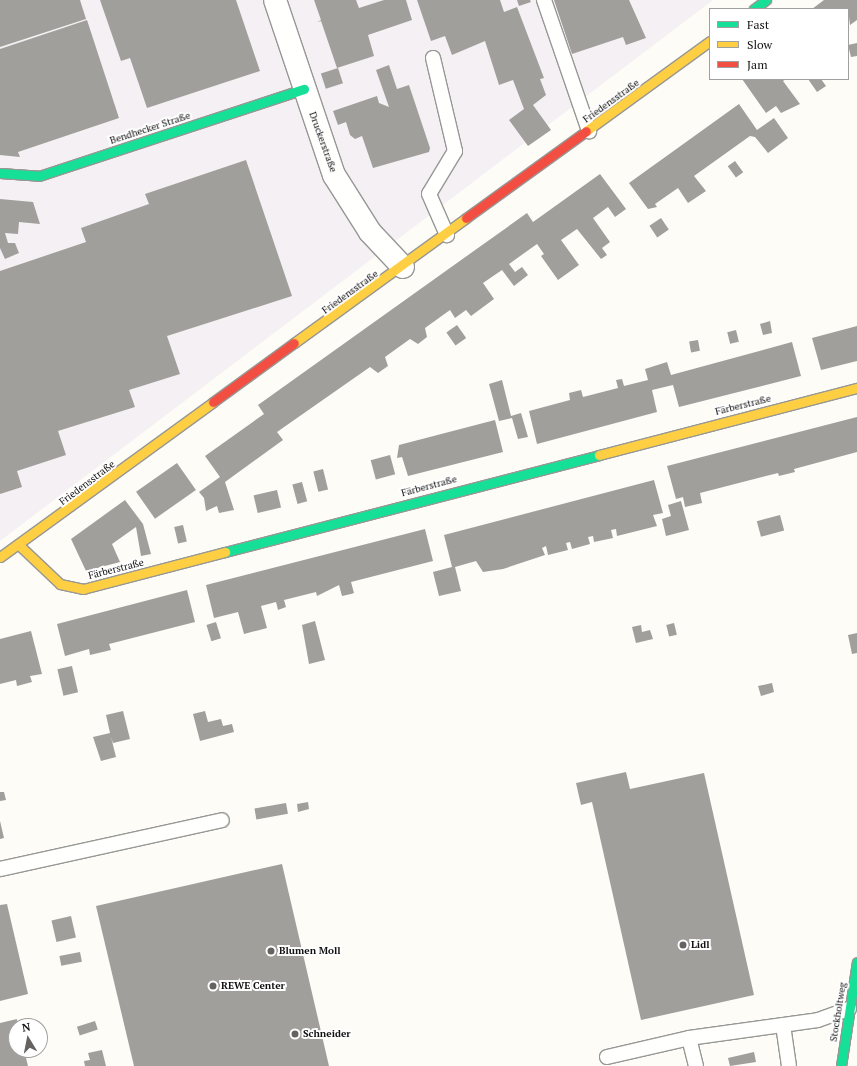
<!DOCTYPE html>
<meta charset="utf-8">
<style>
body{margin:0}
#map{position:relative;width:857px;height:1066px;overflow:hidden;background:#fdfcf7;font-family:"PT Serif",serif}
div>[style]{position:absolute}
.industrial>*{inset:0;background:#f5f0f3}
.building>*{inset:0;background:#a19f9c;transform-origin:0 0}
.roads{filter:drop-shadow(1px 0 #979795) drop-shadow(-1px 0 #979795) drop-shadow(0 1px #979795) drop-shadow(0 -1px #979795)}
.lane>*{height:14px;margin:-7px;padding:0 7px;transform-origin:7px;border-radius:7px;background:#fffffe}
.street>*{height:22px;margin:-11px;padding:0 11px;transform-origin:11px;border-radius:11px;background:#fffffe}
.fast>*{height:9px;margin:-4.5px;padding:0 4.5px;transform-origin:4.5px;border-radius:4.5px;background:#16e098}
.slow>*{height:9px;margin:-4.5px;padding:0 4.5px;transform-origin:4.5px;border-radius:4.5px;background:#ffcf43}
.jam>*{height:9px;margin:-4.5px;padding:0 4.5px;transform-origin:4.5px;border-radius:4.5px;background:#f24e42}
.dots>*{width:11px;height:11px;translate:-50% -50%;box-sizing:border-box;border:2px solid #fff;border-radius:50%}
span{translate:-50% -50%;white-space:nowrap;text-align:center;line-height:1.15;-webkit-text-stroke:4px #fff;paint-order:stroke}
.street-label{font-size:10px;color:#111}
.poi-label{font-size:10px;color:#111;font-weight:700}
.left{translate:0 -50%;text-align:left}
.legend{position:absolute;left:709px;top:8px;width:140px;height:72px;box-sizing:border-box;background:#fff;border:1px solid #a0a0a0;margin:0;padding:5px 7px;list-style:none;font-size:12px;color:#111}
.legend li{display:flex;align-items:center;gap:8px;height:20px}
.legend b{width:20px;border:1px solid #a0a0a0}
.north{position:absolute;left:8px;top:1018px;width:40px;height:40px;box-sizing:border-box;background:#fff;border:1px solid #a0a0a0;border-radius:50%;rotate:350deg;font-size:11px;font-weight:700;line-height:16px;text-align:center;color:#111}
.north::after{content:'';display:block;margin:auto;width:14px;height:18px;background:#646362;clip-path:polygon(50% 0,100% 100%,50% 72%,0 100%)}
</style>
<div id="map">
<div class="industrial">
<i style="clip-path:polygon(0 0,713px 0,0 541px)"></i>
</div>
<div class="building">
<i style="clip-path:polygon(0 0,80px 0,86px 19px,0 47px)"></i>
<i style="clip-path:polygon(100px 0,236px 0,260px 71px,147px 108px,130px 58px,121px 61px)"></i>
<i style="clip-path:polygon(314px 0,356px 0,359px 8px,384px 0,406px 0,412px 20px,368px 35px,374px 56px,337px 68px,321px 21px,317px 22px,321px 20px)"></i>
<i style="clip-path:polygon(417px 0,500px 0,504px 12px,517px 7px,544px 78px,540px 79px,546px 95px,533px 105px,551px 130px,528px 146px,509px 120px,524px 109px,513px 80px,499px 85px,485px 41px,452px 55px,445px 36px,431px 41px)"></i>
<i style="clip-path:polygon(517px 0,530px 0,531px 2px,519px 6px)"></i>
<i style="clip-path:polygon(554px 0,629px 0,646px 38px,626px 45px,623px 37px,572px 54px)"></i>
<i style="clip-path:polygon(824px 0,857px 0,857px 20px,850px 25px,848px 9px,812px 9px)"></i>
<i style="clip-path:polygon(87px 20px,119px 118px,18px 152px,20px 157px,0 155px,0 49px)"></i>
<i style="clip-path:polygon(857px 43px,857px 56px,851px 57px,848px 45px)"></i>
<i style="clip-path:polygon(389px 65px,397px 89px,409px 85px,430px 148px,429px 152px,373px 168px,362px 136px,355px 139px,350px 135px,346px 122px,338px 125px,333px 111px,377px 96px,379px 103px,389px 107px,376px 70px)"></i>
<i style="left:338px;top:68px;width:16px;height:18px;rotate:72deg"></i>
<i style="clip-path:polygon(742px 79px,786px 79px,783px 81px,800px 104px,781px 113px,776px 106px,766px 113px)"></i>
<i style="clip-path:polygon(808px 79px,821px 79px,826px 86px,817px 92px)"></i>
<i style="clip-path:polygon(739px 104px,757px 130px,774px 118px,788px 138px,768px 153px,755px 137px,750px 136px,694px 176px,706px 191px,688px 203px,678px 188px,655px 204px,657px 207px,648px 209px,629px 183px)"></i>
<i style="clip-path:polygon(246px 160px,292px 296px,167px 336px,180px 374px,129px 390px,135px 407px,58px 431px,66px 455px,17px 471px,22px 487px,0 494px,0 271px,86px 242px,81px 228px,149px 204px,145px 194px)"></i>
<i style="left:735px;top:161px;width:14px;height:9px;rotate:54deg"></i>
<i style="clip-path:polygon(600px 174px,626px 209px,615px 217px,608px 207px,593px 218px,610px 242px,602px 248px,607px 255px,601px 259px,577px 229px,561px 240px,579px 265px,558px 280px,541px 256px,544px 254px,537px 244px,509px 264px,515px 272px,522px 267px,528px 275px,514px 286px,502px 270px,483px 283px,494px 299px,471px 316px,466px 310px,455px 318px,450px 310px,425px 328px,427px 337px,418px 344px,410px 339px,385px 357px,388px 366px,378px 373px,370px 367px,277px 432px,283px 440px,225px 482px,234px 510px,219px 513px,217px 506px,206px 511px,204px 498px,199px 492px,220px 477px,205px 456px,264px 414px,258px 405px,527px 213px,533px 222px)"></i>
<i style="clip-path:polygon(0 199px,33px 202px,40px 224px,19px 222px,18px 234px,5px 233px,8px 243px,15px 243px,19px 253px,5px 259px,0 248px)"></i>
<i style="left:661px;top:218px;width:14px;height:14px;rotate:56deg"></i>
<i style="clip-path:polygon(770px 321px,772px 333px,763px 335px,760px 324px)"></i>
<i style="left:457px;top:325px;width:16px;height:13px;rotate:55deg"></i>
<i style="clip-path:polygon(857px 326px,857px 361px,821px 370px,812px 338px)"></i>
<i style="left:736px;top:330px;width:12px;height:9px;rotate:76deg"></i>
<i style="left:698px;top:340px;width:11px;height:9px;rotate:80deg"></i>
<i style="clip-path:polygon(792px 342px,801px 376px,679px 407px,673px 385px,652px 390px,657px 412px,537px 444px,529px 411px,570px 400px,569px 393px,581px 390px,583px 397px,618px 388px,616px 380px,622px 379px,624px 386px,648px 380px,645px 369px,667px 362px,671px 375px)"></i>
<i style="clip-path:polygon(502px 380px,511px 416px,521px 413px,528px 437px,518px 439px,512px 418px,499px 421px,489px 384px)"></i>
<i style="clip-path:polygon(857px 417px,857px 452px,794px 469px,795px 472px,779px 476px,778px 473px,700px 493px,702px 503px,685px 507px,683px 497px,676px 499px,667px 466px)"></i>
<i style="clip-path:polygon(495px 420px,503px 452px,408px 476px,402px 457px,397px 458px,399px 445px)"></i>
<i style="left:390px;top:455px;width:20px;height:20px;rotate:75deg"></i>
<i style="left:177px;top:463px;width:33px;height:50px;rotate:55deg"></i>
<i style="left:323px;top:469px;width:21px;height:10px;rotate:76deg"></i>
<i style="clip-path:polygon(654px 480px,663px 513px,653px 515px,657px 526px,617px 536px,616px 529px,611px 530px,613px 538px,594px 542px,593px 536px,588px 537px,590px 544px,572px 549px,570px 542px,566px 543px,568px 550px,548px 555px,546px 546px,542px 548px,545px 555px,503px 569px,483px 572px,476px 561px,455px 567px,461px 591px,439px 596px,433px 572px,452px 567px,444px 535px)"></i>
<i style="left:302px;top:482px;width:20px;height:10px;rotate:75deg"></i>
<i style="left:277px;top:490px;width:18px;height:24px;rotate:77deg"></i>
<i style="clip-path:polygon(125px 500px,143px 524px,151px 554px,141px 556px,136px 527px,112px 544px,120px 562px,86px 571px,71px 539px)"></i>
<i style="clip-path:polygon(681px 501px,689px 530px,666px 536px,662px 519px,671px 516px,668px 505px)"></i>
<i style="left:780px;top:515px;width:16px;height:24px;rotate:75deg"></i>
<i style="left:183px;top:525px;width:17px;height:9px;rotate:77deg"></i>
<i style="clip-path:polygon(425px 529px,433px 561px,351px 582px,354px 593px,351px 594px,342px 596px,339px 585px,317px 596px,316px 592px,284px 600px,286px 607px,278px 610px,276px 602px,261px 606px,267px 628px,244px 634px,238px 612px,214px 618px,206px 585px)"></i>
<i style="clip-path:polygon(187px 590px,195px 622px,109px 644px,111px 650px,90px 655px,89px 649px,65px 656px,57px 624px)"></i>
<i style="clip-path:polygon(315px 621px,325px 660px,309px 664px,302px 625px)"></i>
<i style="left:216px;top:622px;width:17px;height:10px;rotate:73deg"></i>
<i style="left:674px;top:623px;width:12px;height:8px;rotate:76deg"></i>
<i style="clip-path:polygon(641px 625px,642px 632px,650px 630px,653px 639px,636px 643px,632px 627px)"></i>
<i style="clip-path:polygon(31px 631px,42px 674px,30px 676px,32px 682px,17px 686px,16px 680px,0 684px,0 639px)"></i>
<i style="clip-path:polygon(857px 633px,857px 653px,852px 654px,848px 635px)"></i>
<i style="left:72px;top:666px;width:27px;height:15px;rotate:77deg"></i>
<i style="clip-path:polygon(772px 683px,774px 692px,761px 696px,758px 686px)"></i>
<i style="clip-path:polygon(123px 711px,130px 739px,113px 743px,111px 737px,116px 757px,101px 761px,93px 737px,110px 733px,106px 715px)"></i>
<i style="clip-path:polygon(205px 711px,208px 722px,221px 719px,223px 726px,232px 724px,234px 732px,200px 741px,193px 714px)"></i>
<i style="clip-path:polygon(626px 772px,630px 789px,704px 773px,754px 995px,641px 1020px,592px 802px,581px 805px,576px 783px)"></i>
<i style="clip-path:polygon(0 792px,4px 792px,6px 800px,0 801px)"></i>
<i style="clip-path:polygon(308px 802px,309px 809px,298px 812px,297px 804px)"></i>
<i style="left:286px;top:803px;width:11px;height:32px;rotate:80deg"></i>
<i style="clip-path:polygon(0 821px,4px 838px,0 839px)"></i>
<i style="clip-path:polygon(282px 864px,329px 1066px,134px 1066px,96px 906px)"></i>
<i style="clip-path:polygon(7px 904px,28px 994px,0 1001px,0 905px)"></i>
<i style="left:71px;top:916px;width:22px;height:20px;rotate:77deg"></i>
<i style="left:80px;top:952px;width:10px;height:21px;rotate:79deg"></i>
<i style="clip-path:polygon(17px 1019px,16px 1050px,24px 1050px,28px 1066px,0 1066px,0 1023px)"></i>
<i style="left:95px;top:1021px;width:9px;height:19px;rotate:72deg"></i>
<i style="clip-path:polygon(102px 1050px,106px 1066px,85px 1066px,84px 1061px,90px 1060px,88px 1053px)"></i>
<i style="clip-path:polygon(754px 1052px,756px 1062px,730px 1066px,728px 1058px)"></i>
</div>
<div class="roads">
<div class="lane">
<i style="left:544px;top:0;width:139px;rotate:71deg"></i>
<i style="left:433px;top:58px;width:96px;rotate:76.7deg"></i>
<i style="left:455px;top:151px;width:50px;rotate:121.2deg"></i>
<i style="left:429px;top:194px;width:45px;rotate:66.3deg"></i>
<i style="left:0;top:869px;width:227px;rotate:-12.4deg"></i>
<i style="left:783px;top:1025px;width:41px;rotate:81.7deg"></i>
<i style="left:689px;top:1038px;width:29px;rotate:76deg"></i>
<i style="left:607px;top:1057px;width:84px;rotate:-13deg"></i>
<i style="left:689px;top:1038px;width:130px;rotate:-7.9deg"></i>
<i style="left:818px;top:1020px;width:33px;rotate:-20deg"></i>
</div>
<div class="street">
<i style="left:275px;top:0;width:185px;rotate:71.4deg"></i>
<i style="left:334px;top:175px;width:67px;rotate:57.7deg"></i>
<i style="left:370px;top:232px;width:48px;rotate:46.7deg"></i>
</div>
<div class="fast">
<i style="left:754px;top:9px;width:15px;rotate:-37deg"></i>
<i style="left:0;top:173px;width:39px;rotate:4deg"></i>
<i style="left:39px;top:176px;width:279px;rotate:-18.2deg"></i>
<i style="left:225px;top:552px;width:386px;rotate:-14.5deg"></i>
<i style="left:841px;top:1066px;width:105px;rotate:-81.3deg"></i>
</div>
<div class="slow">
<i style="left:586px;top:131px;width:153px;rotate:-36deg"></i>
<i style="left:294px;top:343px;width:213px;rotate:-36deg"></i>
<i style="left:599px;top:455px;width:267px;rotate:-14.6deg"></i>
<i style="left:20px;top:546px;width:55px;rotate:43.5deg"></i>
<i style="left:60px;top:584px;width:24px;rotate:12deg"></i>
<i style="left:83px;top:589px;width:147px;rotate:-14.6deg"></i>
<i style="left:0;top:557px;width:263px;rotate:-36deg"></i>
</div>
<div class="jam">
<i style="left:466px;top:218px;width:148px;rotate:-35.9deg"></i>
<i style="left:213px;top:402px;width:100px;rotate:-36.1deg"></i>
</div>
</div>
<div class="dots">
<i style="left:683px;top:945px;background:#646362"></i>
<i style="left:271px;top:951px;background:#646362"></i>
<i style="left:213px;top:986px;background:#646362"></i>
<i style="left:295px;top:1034px;background:#646362"></i>
</div>
<div class="street-label">
<span style="left:611px;top:101px;rotate:-36deg">Friedensstraße</span>
<span style="left:150px;top:128px;rotate:-18deg">Bendhecker Straße</span>
<span style="left:323px;top:142px;rotate:70deg">Druckerstraße</span>
<span style="left:350px;top:292px;rotate:-36deg">Friedensstraße</span>
<span style="left:743px;top:405px;rotate:-14deg">Färberstraße</span>
<span style="left:87px;top:483px;rotate:-37deg">Friedensstraße</span>
<span style="left:429px;top:486px;rotate:-15deg">Färberstraße</span>
<span style="left:116px;top:569px;rotate:-14deg">Färberstraße</span>
<span style="left:838px;top:1012px;rotate:-81deg">Stockholtweg</span>
</div>
<div class="poi-label">
<span class="left" style="left:691px;top:945px">Lidl</span>
<span class="left" style="left:279px;top:951px">Blumen Moll</span>
<span class="left" style="left:221px;top:986px">REWE Center</span>
<span class="left" style="left:303px;top:1034px">Schneider</span>
</div>
<ul class="legend">
<li><b style="height:5px;background:#16e098"></b>Fast</li>
<li><b style="height:5px;background:#ffcf43"></b>Slow</li>
<li><b style="height:5px;background:#f24e42"></b>Jam</li>
</ul>
<div class="north">N</div>
</div>
